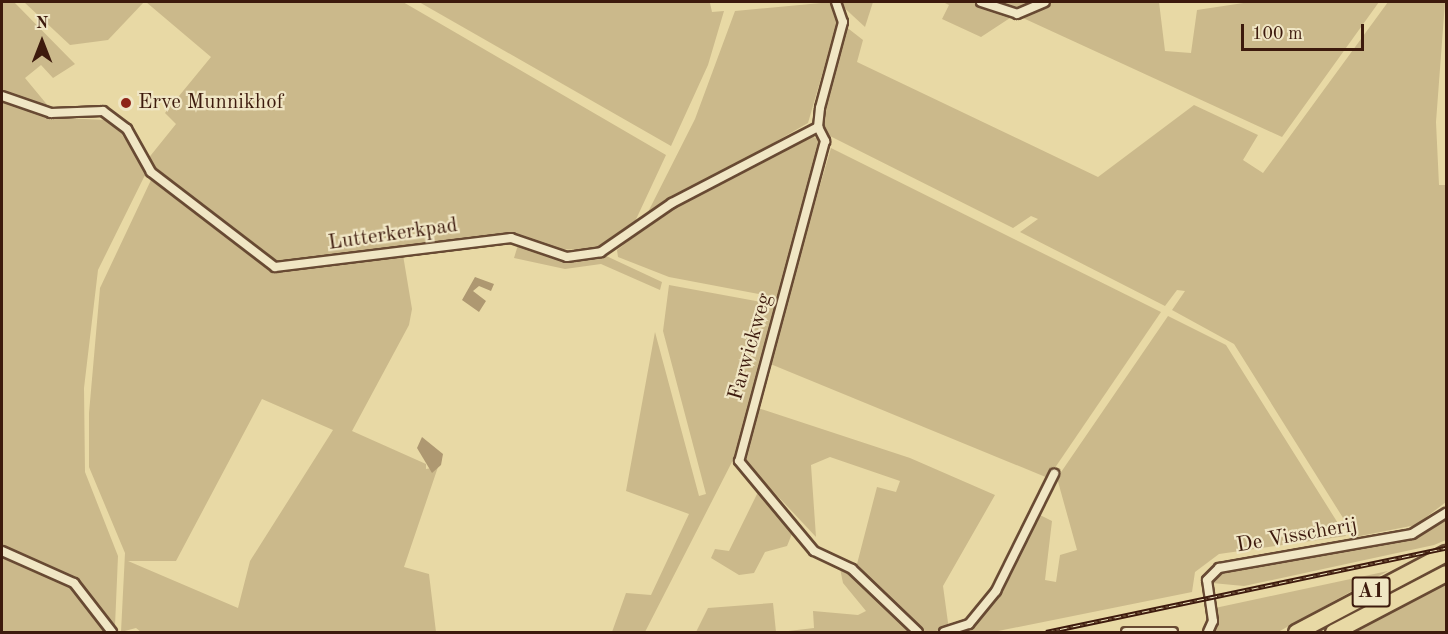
<!DOCTYPE html>
<style>
body{margin:0}
#map{position:relative;width:1448px;height:634px;overflow:hidden;background:#e8d9a5;font-family:"Old Standard TT",serif}
div>[style]{position:absolute}
.green>*{inset:0;background:#cbb98b}
.water>*{inset:0;background:#ae9871}
.roads{filter:drop-shadow(2px 0 #684a33) drop-shadow(-2px 0 #684a33) drop-shadow(0 2px #684a33) drop-shadow(0 -2px #684a33)}
.minor>*{height:8px;margin:-4px;padding:0 4px;transform-origin:4px;border-radius:4px;background:#f0e6c4}
.motorway>*{height:15px;margin:-7.5px;padding:0 7.5px;transform-origin:7.5px;border-radius:7.5px;background:#e8d9a5}
.rail>*{height:4.5px;margin-top:-2.25px;transform-origin:0;background:repeating-linear-gradient(90deg,#f0e6c4 0 7px,#3d1a0d 0 14px);box-sizing:border-box;border-block:2px solid #3d1a0d}
.dots>*{width:16px;height:16px;translate:-50% -50%;box-sizing:border-box;border:3px solid #f0e6c4;border-radius:50%}
span{translate:-50% -50%;white-space:nowrap;text-align:center;line-height:1.15;-webkit-text-stroke:4.5px #f0e6c4;paint-order:stroke}
.shield-label span{padding:2px 4px;background:#f0e6c4;border:2px solid;border-radius:4px;-webkit-text-stroke-width:0}
.shield-label{font-size:20px;color:#3d1a0d;font-weight:700}
.poi-label{font-size:21px;color:#3d1a0d}
.left{translate:0 -50%;text-align:left}
.street-label{font-size:21px;color:#3d1a0d}
.frame{position:absolute;inset:0;border:3px solid #3d1a0d;pointer-events:none}
.north{position:absolute;left:12px;top:12px;width:60px;height:60px;-webkit-text-stroke:4px #f0e6c4;paint-order:stroke;rotate:0deg;font-size:16px;font-weight:700;line-height:24px;text-align:center;color:#3d1a0d}
.north::after{content:'';display:block;margin:auto;width:21px;height:27px;background:#3d1a0d;clip-path:polygon(50% 0,100% 100%,50% 72%,0 100%)}
.scale{position:absolute;left:1241px;top:24px;width:123px;height:27px;box-sizing:border-box;border:3px solid #3d1a0d;border-top:0;padding-left:8px;font-size:18px;line-height:21px;white-space:nowrap;color:#3d1a0d;-webkit-text-stroke:4px #f0e6c4;paint-order:stroke}
</style>
<div id="map">
<div class="green">
<i style="clip-path:polygon(2px 2px,14px 2px,75px 64px,53px 78px,41px 65px,25px 78px,49px 107px,2px 91px)"></i>
<i style="clip-path:polygon(24px 2px,144px 2px,108px 40px,70px 45px)"></i>
<i style="clip-path:polygon(146px 2px,403px 2px,666px 155px,632px 228px,597px 250px,555px 249px,497px 236px,275px 265px,147px 160px,176px 124px,165px 113px,211px 57px)"></i>
<i style="clip-path:polygon(419px 2px,741px 2px,710px 3px,712px 12px,724px 11px,708px 65px,671px 146px)"></i>
<i style="clip-path:polygon(832px 2px,837px 23px,808px 123px,646px 216px,695px 119px,735px 11px)"></i>
<i style="clip-path:polygon(873px 2px,865px 27px,839px 3px,840px 2px)"></i>
<i style="clip-path:polygon(943px 2px,976px 2px,1010px 18px,981px 37px,942px 19px,949px 5px)"></i>
<i style="clip-path:polygon(992px 2px,1035px 2px,1010px 10px)"></i>
<i style="clip-path:polygon(1050px 2px,1159px 2px,1165px 51px,1191px 53px,1197px 10px,1250px 2px,1379px 2px,1282px 137px,1023px 18px)"></i>
<i style="clip-path:polygon(1388px 2px,1445px 2px,1436px 122px,1439px 185px,1446px 185px,1445px 91px,1446px 92px,1446px 502px,1416px 525px,1355px 537px,1234px 344px,1172px 310px,1185px 291px,1177px 290px,1165px 306px,1020px 232px,1038px 219px,1031px 216px,1013px 228px,814px 128px,845px 26px,863px 40px,857px 62px,1098px 177px,1194px 105px,1258px 135px,1243px 160px,1263px 173px)"></i>
<i style="clip-path:polygon(2px 99px,63px 118px,106px 120px,121px 133px,146px 173px,98px 270px,84px 388px,85px 472px,118px 556px,115px 626px,67px 575px,2px 546px)"></i>
<i style="clip-path:polygon(806px 134px,823px 141px,780px 298px,669px 277px,618px 257px,617px 250px,671px 208px)"></i>
<i style="clip-path:polygon(831px 148px,1161px 312px,1048px 478px,768px 363px)"></i>
<i style="clip-path:polygon(evenodd,151px 180px,274px 272px,403px 255px,412px 309px,409px 325px,352px 431px,426px 464px,426px 469px,438px 467px,404px 567px,429px 574px,436px 632px,141px 632px,136px 628px,121px 632px,125px 553px,89px 467px,89px 413px,100px 288px,151px 180px,262px 399px,333px 430px,250px 561px,238px 608px,128px 561px,176px 561px,262px 399px)"></i>
<i style="clip-path:polygon(518px 245px,566px 262px,602px 254px,662px 282px,660px 290px,601px 264px,565px 269px,514px 258px)"></i>
<i style="clip-path:polygon(669px 285px,778px 305px,733px 460px,645px 632px,612px 632px,626px 593px,651px 595px,689px 514px,626px 491px,655px 332px,699px 496px,706px 494px,663px 331px)"></i>
<i style="clip-path:polygon(1168px 316px,1226px 345px,1346px 536px,1219px 554px,1195px 572px,1192px 592px,993px 632px,953px 632px,971px 625px,997px 596px,1038px 514px,1052px 521px,1045px 580px,1056px 582px,1060px 555px,1077px 550px,1057px 478px)"></i>
<i style="clip-path:polygon(755px 407px,910px 458px,995px 495px,943px 586px,949px 630px,922px 632px,857px 564px,877px 487px,896px 492px,900px 481px,830px 457px,811px 465px,816px 537px,741px 457px)"></i>
<i style="clip-path:polygon(759px 490px,794px 529px,787px 546px,765px 552px,754px 573px,739px 575px,711px 558px,715px 549px,729px 551px)"></i>
<i style="clip-path:polygon(1446px 518px,1446px 540px,1434px 545px,1244px 586px,1212px 583px,1226px 570px,1414px 537px)"></i>
<i style="clip-path:polygon(2px 552px,73px 587px,110px 632px,2px 632px)"></i>
<i style="clip-path:polygon(838px 559px,914px 632px,780px 632px,814px 628px,813px 611px,858px 615px,866px 611px,843px 583px)"></i>
<i style="clip-path:polygon(1388px 571px,1278px 632px,1211px 632px,1215px 608px)"></i>
<i style="clip-path:polygon(1446px 584px,1446px 632px,1349px 632px,1368px 622px)"></i>
<i style="clip-path:polygon(773px 603px,776px 632px,696px 632px,708px 608px)"></i>
</div>
<div class="water">
<i style="clip-path:polygon(475px 277px,494px 284px,491px 291px,479px 286px,473px 291px,486px 301px,479px 312px,462px 300px)"></i>
<i style="clip-path:polygon(422px 437px,443px 454px,441px 465px,432px 473px,417px 448px)"></i>
</div>
<div class="roads">
<div class="minor">
<i style="left:836px;top:2px;width:21px;rotate:71deg"></i>
<i style="left:843px;top:22px;width:89px;rotate:105deg"></i>
<i style="left:820px;top:108px;width:19px;rotate:96deg"></i>
<i style="left:818px;top:127px;width:16px;rotate:63deg"></i>
<i style="left:825px;top:141px;width:331px;rotate:105deg"></i>
<i style="left:739px;top:461px;width:117px;rotate:50.2deg"></i>
<i style="left:814px;top:551px;width:42px;rotate:25.3deg"></i>
<i style="left:852px;top:569px;width:91px;rotate:43.7deg"></i>
<i style="left:981px;top:2px;width:38px;rotate:18deg"></i>
<i style="left:1017px;top:14px;width:30px;rotate:-23deg"></i>
<i style="left:2px;top:96px;width:52px;rotate:19.1deg"></i>
<i style="left:51px;top:113px;width:52px;rotate:-2.2deg"></i>
<i style="left:103px;top:111px;width:30px;rotate:37deg"></i>
<i style="left:127px;top:129px;width:49px;rotate:60.8deg"></i>
<i style="left:151px;top:172px;width:156px;rotate:37.5deg"></i>
<i style="left:275px;top:267px;width:238px;rotate:-7deg"></i>
<i style="left:511px;top:238px;width:59px;rotate:18.7deg"></i>
<i style="left:567px;top:257px;width:34px;rotate:-8deg"></i>
<i style="left:601px;top:252px;width:86px;rotate:-34.6deg"></i>
<i style="left:672px;top:203px;width:165px;rotate:-27.5deg"></i>
<i style="left:2px;top:551px;width:79px;rotate:24deg"></i>
<i style="left:74px;top:583px;width:62px;rotate:52.2deg"></i>
<i style="left:944px;top:632px;width:26px;rotate:-18deg"></i>
<i style="left:969px;top:624px;width:43px;rotate:-50.7deg"></i>
<i style="left:996px;top:591px;width:131px;rotate:-63.6deg"></i>
<i style="left:1126px;top:632px;width:47px"></i>
<i style="left:1208px;top:632px;width:12px;rotate:-66deg"></i>
<i style="left:1213px;top:621px;width:41px;rotate:-98.3deg"></i>
<i style="left:1207px;top:580px;width:17px;rotate:-45deg"></i>
<i style="left:1219px;top:568px;width:196px;rotate:-10deg"></i>
<i style="left:1412px;top:534px;width:40px;rotate:-32deg"></i>
</div>
<div class="motorway">
<i style="left:1296px;top:632px;width:170px;rotate:-27.8deg"></i>
<i style="left:1333px;top:632px;width:127px;rotate:-27.6deg"></i>
</div>
</div>
<div class="rail">
<i style="left:1046px;top:632px;width:409px;rotate:-11.9deg"></i>
</div>
<div class="dots">
<i style="left:126px;top:103px;background:#8f2418"></i>
</div>
<div class="shield-label">
<span style="left:1371px;top:592px">A1</span>
</div>
<div class="poi-label">
<span class="left" style="left:138px;top:103px">Erve Munnikhof</span>
</div>
<div class="street-label">
<span style="left:393px;top:235px;rotate:-8deg">Lutterkerkpad</span>
<span style="left:751px;top:347px;rotate:-74deg">Farwickweg</span>
<span style="left:1297px;top:536px;rotate:-10deg">De Visscherij</span>
</div>
<div class="frame"></div>
<div class="north">N</div>
<div class="scale">100 m</div>
</div>
